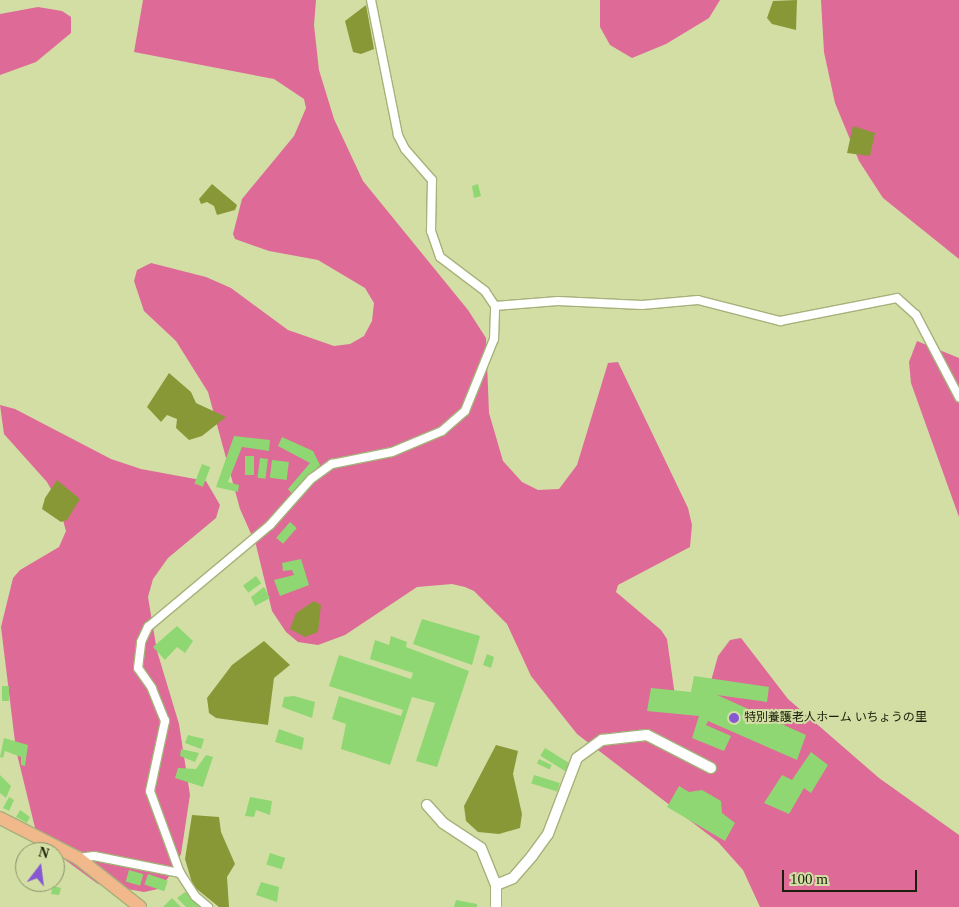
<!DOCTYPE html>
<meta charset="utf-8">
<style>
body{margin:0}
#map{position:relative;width:959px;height:907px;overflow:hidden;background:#d3dea5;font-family:"Times New Roman","Noto Sans JP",serif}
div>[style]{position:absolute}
.forest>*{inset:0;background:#de6a97}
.water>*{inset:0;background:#899837}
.building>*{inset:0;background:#8fd772;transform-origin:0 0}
.roads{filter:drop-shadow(1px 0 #a6b17a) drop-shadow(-1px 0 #a6b17a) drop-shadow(0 1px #a6b17a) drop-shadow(0 -1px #a6b17a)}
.minor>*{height:8px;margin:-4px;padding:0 4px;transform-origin:4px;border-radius:4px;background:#fff}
.tertiary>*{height:10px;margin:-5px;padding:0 5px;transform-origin:5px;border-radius:5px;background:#fff}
.primary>*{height:12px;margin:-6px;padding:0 6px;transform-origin:6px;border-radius:6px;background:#f1b98b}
.dots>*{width:14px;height:14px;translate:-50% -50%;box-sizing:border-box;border:2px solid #d3dea5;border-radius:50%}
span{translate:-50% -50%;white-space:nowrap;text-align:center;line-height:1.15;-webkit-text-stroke:4px #d3dea5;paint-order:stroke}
.poi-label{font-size:12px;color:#1b1f09}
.left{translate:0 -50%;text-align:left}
.north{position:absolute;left:15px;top:842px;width:50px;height:50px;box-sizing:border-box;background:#d3dea5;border:1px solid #899267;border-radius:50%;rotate:15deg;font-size:14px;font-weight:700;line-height:20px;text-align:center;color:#1b1f09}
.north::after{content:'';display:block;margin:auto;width:18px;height:22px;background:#8659d3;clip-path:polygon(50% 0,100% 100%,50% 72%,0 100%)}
.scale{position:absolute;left:782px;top:870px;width:135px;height:22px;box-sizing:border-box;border:2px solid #1b1f09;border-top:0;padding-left:6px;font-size:15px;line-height:18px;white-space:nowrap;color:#1b1f09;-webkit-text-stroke:4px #d3dea5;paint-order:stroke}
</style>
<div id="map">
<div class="forest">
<i style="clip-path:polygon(143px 0,316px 0,314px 25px,319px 70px,334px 119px,363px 181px,468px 310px,486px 338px,489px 413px,503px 461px,522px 482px,538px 490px,559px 489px,577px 465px,608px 363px,618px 362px,688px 508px,692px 525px,690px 547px,618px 585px,616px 592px,661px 630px,667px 639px,675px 696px,682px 701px,711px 681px,718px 656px,730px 640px,741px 638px,788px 699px,879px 778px,959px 835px,959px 907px,760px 907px,743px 870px,718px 842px,577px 734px,531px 676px,507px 624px,474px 591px,465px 587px,452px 584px,417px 587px,345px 635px,318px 645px,298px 642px,286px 632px,272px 611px,256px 545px,240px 509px,208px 392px,176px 341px,144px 311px,134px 281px,137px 270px,151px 263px,206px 277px,231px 288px,288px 330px,334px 346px,350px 344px,364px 336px,372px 321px,374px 303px,365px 288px,318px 260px,269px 251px,235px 239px,233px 234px,242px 199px,294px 136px,306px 108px,304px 99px,274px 79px,134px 52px)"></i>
<i style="clip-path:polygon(600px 0,720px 0,709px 18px,666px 44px,632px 58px,610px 45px,600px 27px)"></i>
<i style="clip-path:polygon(821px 0,959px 0,959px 259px,883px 198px,859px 161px,835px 103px,824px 52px)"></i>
<i style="clip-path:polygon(38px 7px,62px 11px,71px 17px,71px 33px,36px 62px,0 75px,0 14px)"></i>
<i style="clip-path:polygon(917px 341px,959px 358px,959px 517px,911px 383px,909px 362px)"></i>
<i style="clip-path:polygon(0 405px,15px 409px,111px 459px,141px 469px,206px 481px,220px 505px,216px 518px,168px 558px,153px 579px,148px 597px,157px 651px,179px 724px,190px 795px,181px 854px,168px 878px,158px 889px,144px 892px,98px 884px,38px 840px,16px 750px,1px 627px,13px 578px,20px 570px,59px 547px,66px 531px,58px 502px,47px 482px,4px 434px)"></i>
</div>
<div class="water">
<i style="clip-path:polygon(797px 0,796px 30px,772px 24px,767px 18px,773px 1px)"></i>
<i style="clip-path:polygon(366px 5px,374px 49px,361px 54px,353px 52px,345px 21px)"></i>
<i style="clip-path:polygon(853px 126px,875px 133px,870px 156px,847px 153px)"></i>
<i style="clip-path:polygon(212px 184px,237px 205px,235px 210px,217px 215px,214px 206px,207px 202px,201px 204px,199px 199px)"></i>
<i style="clip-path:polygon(169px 373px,191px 392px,196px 403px,226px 417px,202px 436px,189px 440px,176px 428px,177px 419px,167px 415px,161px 422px,147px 407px)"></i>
<i style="clip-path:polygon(57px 480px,80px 499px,67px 520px,61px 522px,42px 509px,45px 498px)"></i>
<i style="clip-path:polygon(314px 601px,321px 605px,318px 632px,305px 637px,290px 629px,296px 613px)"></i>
<i style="clip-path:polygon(264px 641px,290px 665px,274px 678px,268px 725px,216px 718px,209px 713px,207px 698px,232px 665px)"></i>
<i style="clip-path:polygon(496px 745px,518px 751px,513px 774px,522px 814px,520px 828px,499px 834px,478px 832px,466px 821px,464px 806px)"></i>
<i style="clip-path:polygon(192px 815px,219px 817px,221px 832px,235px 864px,227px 877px,229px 907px,219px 907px,193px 886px,185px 859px)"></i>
</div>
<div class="building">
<i style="clip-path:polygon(478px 184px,481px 196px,474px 198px,472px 186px)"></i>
<i style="clip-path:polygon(234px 436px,270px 440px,269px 451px,242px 447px,228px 482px,239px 485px,238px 492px,216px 487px)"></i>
<i style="clip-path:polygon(282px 437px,313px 451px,320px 465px,293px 495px,288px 489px,310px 463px,278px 446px)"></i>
<i style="left:245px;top:456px;width:9px;height:19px"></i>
<i style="left:260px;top:458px;width:8px;height:20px;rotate:7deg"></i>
<i style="left:272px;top:460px;width:17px;height:18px;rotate:7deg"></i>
<i style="left:202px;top:464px;width:9px;height:21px;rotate:21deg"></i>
<i style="left:290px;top:522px;width:9px;height:21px;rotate:41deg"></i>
<i style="clip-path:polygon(301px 559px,309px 585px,280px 596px,274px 580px,294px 575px,292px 570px,283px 571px,282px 563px)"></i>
<i style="left:256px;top:576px;width:9px;height:16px;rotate:54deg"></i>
<i style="clip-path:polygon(264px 587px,270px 598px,255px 606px,251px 597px)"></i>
<i style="clip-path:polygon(422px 619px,480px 636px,472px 665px,413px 644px)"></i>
<i style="clip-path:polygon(177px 626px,193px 641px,185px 653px,177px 647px,165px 660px,153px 647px)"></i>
<i style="clip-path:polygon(391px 636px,407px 642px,406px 647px,469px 671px,437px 767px,416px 761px,435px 703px,412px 697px,390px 765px,341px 749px,346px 724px,332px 719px,339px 696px,401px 716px,403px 710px,329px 686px,339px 655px,411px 679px,413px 673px,370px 659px,375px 640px,389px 645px)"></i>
<i style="clip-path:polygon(487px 654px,494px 657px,491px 668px,483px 665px)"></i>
<i style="clip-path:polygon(694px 676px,769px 687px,767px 702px,717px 695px,806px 735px,797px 760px,708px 721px,706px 725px,731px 736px,724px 751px,692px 738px,699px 716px,647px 711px,651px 688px,691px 692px)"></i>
<i style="left:2px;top:686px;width:7px;height:15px"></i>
<i style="clip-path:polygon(294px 696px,315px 702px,312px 718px,282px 707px,284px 697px)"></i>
<i style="clip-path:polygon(279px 729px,304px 738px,302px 750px,275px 742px)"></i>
<i style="clip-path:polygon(188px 735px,204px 739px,201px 749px,185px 743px)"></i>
<i style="clip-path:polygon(4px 738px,28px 745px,25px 766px,21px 765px,21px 757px,5px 751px,3px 758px,0 757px)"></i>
<i style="left:545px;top:748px;width:31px;height:9px;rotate:32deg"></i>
<i style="clip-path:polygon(181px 749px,199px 753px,195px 762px,180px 756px)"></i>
<i style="clip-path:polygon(811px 752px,828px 765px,811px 793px,804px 788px,789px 814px,764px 803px,782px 775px,792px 780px)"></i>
<i style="clip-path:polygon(206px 755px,213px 757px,203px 787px,175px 778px,178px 768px,196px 769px)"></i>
<i style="left:539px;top:759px;width:14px;height:5px;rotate:25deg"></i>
<i style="clip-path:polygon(0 775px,11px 786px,6px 798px,0 793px)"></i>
<i style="left:534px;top:775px;width:27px;height:9px;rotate:17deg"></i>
<i style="clip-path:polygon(679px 786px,689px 792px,702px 790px,721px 801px,722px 813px,735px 823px,725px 841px,667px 807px)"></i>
<i style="clip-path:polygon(9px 797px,14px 800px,9px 811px,3px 808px)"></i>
<i style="clip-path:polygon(250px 797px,272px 801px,270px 815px,256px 810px,254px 817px,245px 816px)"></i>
<i style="clip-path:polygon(20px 810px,30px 817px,27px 823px,16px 817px)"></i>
<i style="left:270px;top:853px;width:16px;height:12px;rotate:18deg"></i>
<i style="left:129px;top:870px;width:15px;height:12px;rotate:16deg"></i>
<i style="left:148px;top:874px;width:21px;height:11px;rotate:19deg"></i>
<i style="clip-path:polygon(261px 882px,279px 887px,277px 902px,256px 895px)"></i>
<i style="clip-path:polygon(53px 886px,61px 888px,59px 895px,51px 894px)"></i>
<i style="clip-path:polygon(185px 892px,203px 907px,186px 907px,177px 898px)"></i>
<i style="clip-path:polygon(172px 898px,181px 907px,163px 907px)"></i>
<i style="clip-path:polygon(456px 900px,477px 904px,477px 907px,454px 907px)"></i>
</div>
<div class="roads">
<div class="minor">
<i style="left:495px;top:306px;width:63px;rotate:-4.5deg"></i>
<i style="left:558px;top:301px;width:84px;rotate:2.7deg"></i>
<i style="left:642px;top:305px;width:56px;rotate:-5.1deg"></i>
<i style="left:698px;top:300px;width:85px;rotate:14.4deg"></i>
<i style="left:780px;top:321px;width:119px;rotate:-11.1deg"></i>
<i style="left:897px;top:298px;width:25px;rotate:42deg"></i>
<i style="left:916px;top:315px;width:93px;rotate:62.3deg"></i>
<i style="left:78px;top:858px;width:16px;rotate:-7deg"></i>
<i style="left:94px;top:856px;width:88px;rotate:11.2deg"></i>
<i style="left:208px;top:907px;width:17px;rotate:-140deg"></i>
<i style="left:195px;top:896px;width:27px;rotate:-123deg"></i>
<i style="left:180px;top:873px;width:87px;rotate:-110.1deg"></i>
<i style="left:150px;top:791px;width:72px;rotate:-77.9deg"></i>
<i style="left:165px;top:721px;width:35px;rotate:-112deg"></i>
<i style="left:152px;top:688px;width:24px;rotate:-125deg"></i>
<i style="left:138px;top:668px;width:26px;rotate:-83deg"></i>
<i style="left:141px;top:642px;width:17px;rotate:-65deg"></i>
<i style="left:148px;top:627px;width:159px;rotate:-39.9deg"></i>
<i style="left:270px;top:525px;width:62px;rotate:-48.3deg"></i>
<i style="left:311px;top:479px;width:26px;rotate:-36deg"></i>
<i style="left:332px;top:464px;width:61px;rotate:-11.3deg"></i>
<i style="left:392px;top:452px;width:54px;rotate:-22.8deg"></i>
<i style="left:442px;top:431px;width:30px;rotate:-41deg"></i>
<i style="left:465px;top:411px;width:78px;rotate:-68.1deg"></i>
<i style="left:494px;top:339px;width:33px;rotate:-88deg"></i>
<i style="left:495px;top:306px;width:18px;rotate:-124deg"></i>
<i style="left:485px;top:291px;width:56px;rotate:-142.9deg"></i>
<i style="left:440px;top:257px;width:28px;rotate:-109deg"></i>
<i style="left:431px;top:231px;width:51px;rotate:-88.9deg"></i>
<i style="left:432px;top:180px;width:41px;rotate:-131.1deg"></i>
<i style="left:405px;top:149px;width:16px;rotate:-117deg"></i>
<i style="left:398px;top:135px;width:138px;rotate:-101.3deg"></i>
</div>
<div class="tertiary">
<i style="left:427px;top:805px;width:24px;rotate:48deg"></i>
<i style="left:443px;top:823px;width:45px;rotate:33.3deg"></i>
<i style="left:481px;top:848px;width:40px;rotate:68deg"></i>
<i style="left:496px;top:885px;width:22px;rotate:90deg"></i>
<i style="left:496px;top:885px;width:18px;rotate:-22deg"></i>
<i style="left:513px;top:878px;width:29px;rotate:-49deg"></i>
<i style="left:532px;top:856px;width:27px;rotate:-54deg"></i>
<i style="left:548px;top:834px;width:81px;rotate:-69.1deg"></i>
<i style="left:577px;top:758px;width:31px;rotate:-36deg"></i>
<i style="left:602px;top:740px;width:45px;rotate:-6.3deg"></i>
<i style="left:647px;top:735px;width:72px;rotate:27.3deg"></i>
</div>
<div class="primary">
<i style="left:0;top:818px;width:88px;rotate:27.1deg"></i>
<i style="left:78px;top:858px;width:79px;rotate:38.3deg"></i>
</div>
</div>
<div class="dots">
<i style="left:734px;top:718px;background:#8659d3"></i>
</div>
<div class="poi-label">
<span class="left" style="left:744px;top:718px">特別養護老人ホーム いちょうの里</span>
</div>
<div class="north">N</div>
<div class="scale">100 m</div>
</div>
